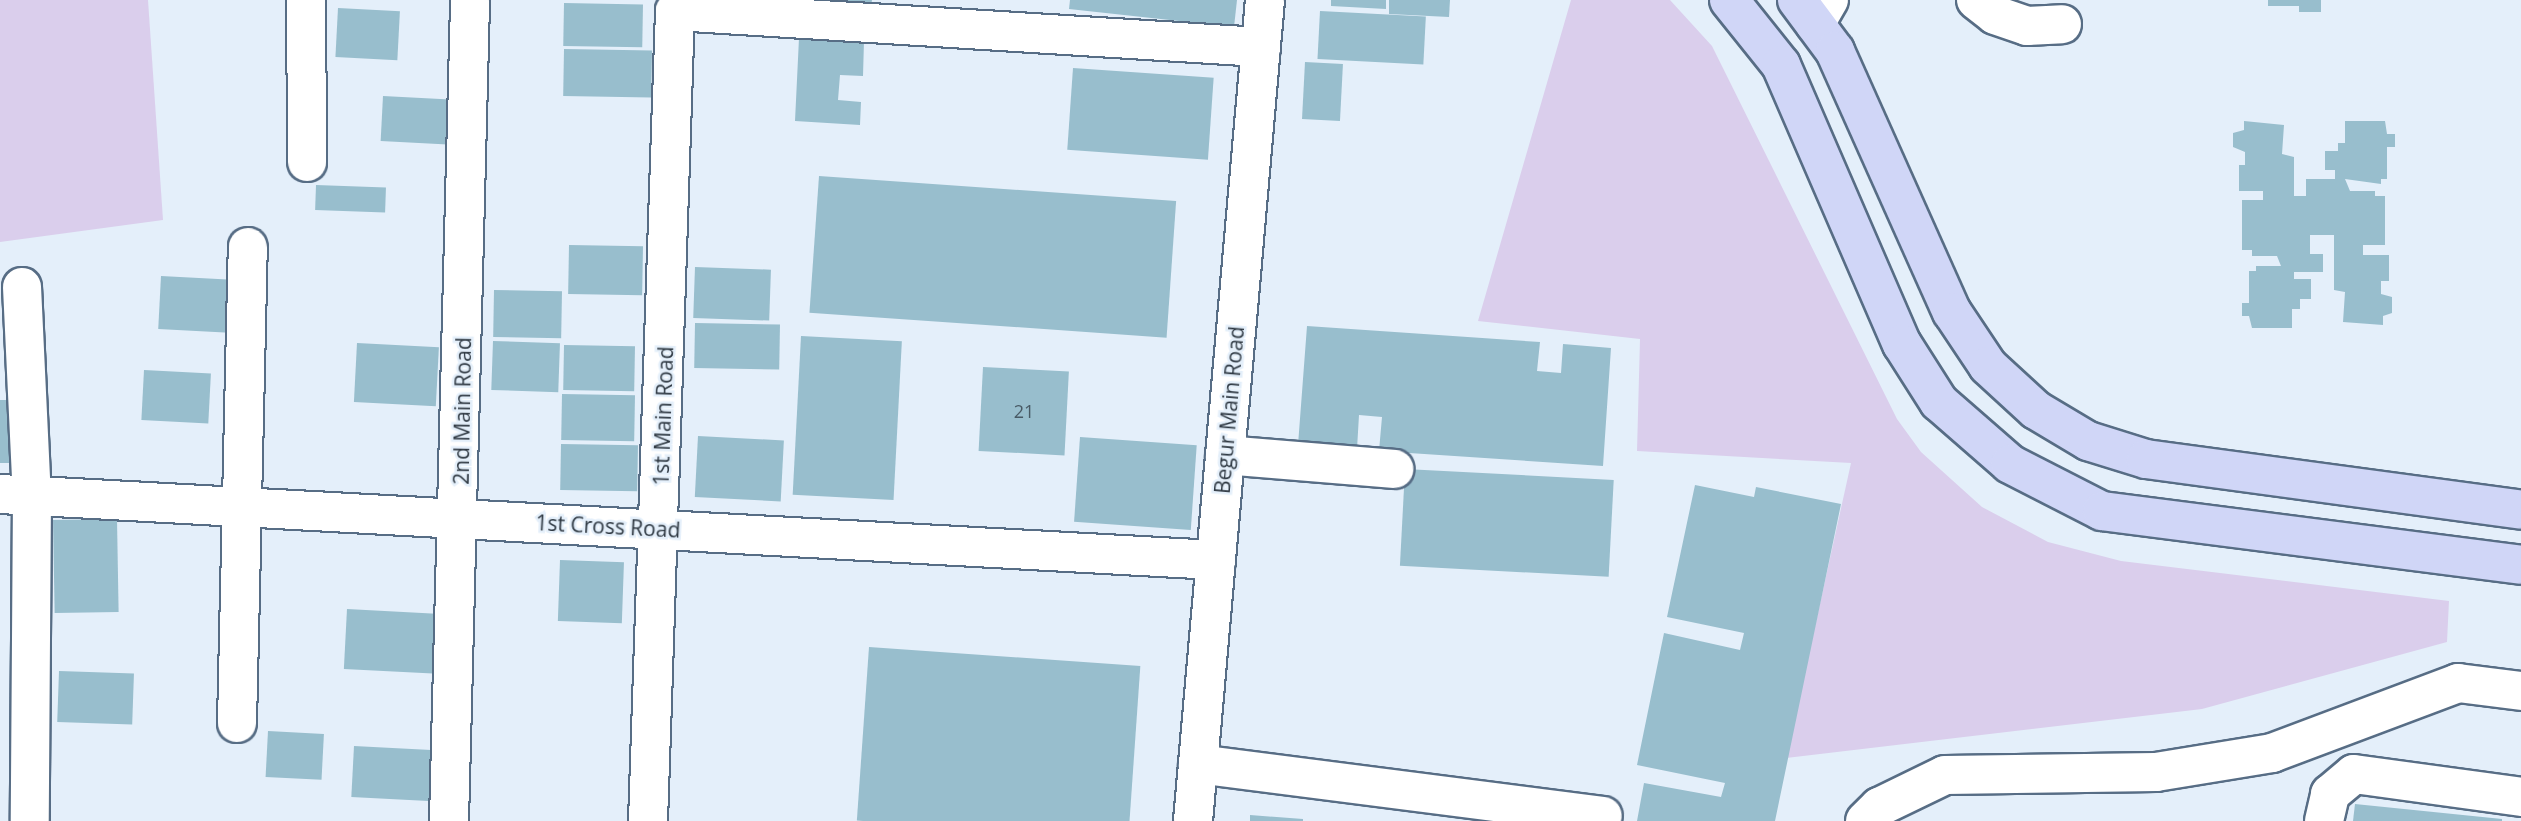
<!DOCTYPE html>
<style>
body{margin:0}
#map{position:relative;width:2521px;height:821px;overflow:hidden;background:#e4effa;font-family:"Open Sans",sans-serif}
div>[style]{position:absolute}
.green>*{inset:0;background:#daceec}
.building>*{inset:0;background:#98becd;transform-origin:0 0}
.roads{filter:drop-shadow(2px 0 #576d85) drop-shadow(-2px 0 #576d85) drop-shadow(0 2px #576d85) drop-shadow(0 -2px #576d85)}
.minor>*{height:38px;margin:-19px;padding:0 19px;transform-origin:19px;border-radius:19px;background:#fff}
.major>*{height:38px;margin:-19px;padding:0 19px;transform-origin:19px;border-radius:19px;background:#d0d6f7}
span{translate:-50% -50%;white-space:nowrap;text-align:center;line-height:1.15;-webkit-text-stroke:5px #e4effa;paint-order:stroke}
.number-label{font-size:18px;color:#485a65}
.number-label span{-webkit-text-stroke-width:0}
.street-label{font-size:21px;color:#2e3842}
</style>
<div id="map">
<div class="green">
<i style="clip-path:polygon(0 0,148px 0,163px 220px,0 242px)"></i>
<i style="clip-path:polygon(1571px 0,1670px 0,1712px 46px,1897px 419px,1921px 452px,1982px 507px,2048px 542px,2121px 561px,2449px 601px,2447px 642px,2202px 709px,1786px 758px,1851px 463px,1637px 451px,1640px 339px,1478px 321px)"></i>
</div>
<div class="building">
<i style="clip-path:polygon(814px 0,872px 0,871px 6px)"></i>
<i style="clip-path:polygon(1070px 0,1237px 0,1234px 27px,1069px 9px)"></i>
<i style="clip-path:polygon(1331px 0,1386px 0,1386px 9px,1331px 6px)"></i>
<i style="clip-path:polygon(1389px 0,1450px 0,1449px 17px,1389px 14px)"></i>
<i style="clip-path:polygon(2268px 0,2321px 0,2321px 12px,2299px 12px,2299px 6px,2268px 6px)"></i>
<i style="left:564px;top:3px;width:79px;height:43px;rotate:1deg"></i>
<i style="left:338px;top:8px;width:62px;height:49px;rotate:3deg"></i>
<i style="left:1320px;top:11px;width:106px;height:48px;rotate:3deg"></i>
<i style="clip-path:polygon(799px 38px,864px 41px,863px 76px,840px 75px,838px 100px,861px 102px,860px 125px,795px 121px)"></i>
<i style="left:564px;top:49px;width:88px;height:47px;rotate:1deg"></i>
<i style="left:1305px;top:62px;width:38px;height:57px;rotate:3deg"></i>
<i style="left:1073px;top:68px;width:141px;height:82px;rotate:4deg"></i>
<i style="left:383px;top:96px;width:67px;height:45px;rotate:3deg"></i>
<i style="clip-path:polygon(2244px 121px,2284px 125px,2282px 154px,2294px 157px,2294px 196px,2306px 196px,2306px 179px,2335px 179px,2335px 170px,2325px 170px,2325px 151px,2338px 151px,2338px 143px,2345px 143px,2345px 121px,2385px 121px,2387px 134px,2395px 134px,2395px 147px,2387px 147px,2387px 179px,2381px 179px,2381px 184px,2345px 179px,2350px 191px,2375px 191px,2375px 196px,2385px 196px,2385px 245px,2363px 245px,2363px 255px,2389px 255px,2389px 281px,2381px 281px,2381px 294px,2392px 297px,2392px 313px,2383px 316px,2383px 325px,2343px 322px,2345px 292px,2334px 290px,2334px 235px,2310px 235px,2310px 254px,2323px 254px,2323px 272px,2294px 272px,2294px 279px,2311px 279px,2311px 299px,2300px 299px,2300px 309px,2292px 309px,2292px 328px,2252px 328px,2249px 316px,2242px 316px,2242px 303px,2249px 303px,2249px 271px,2256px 271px,2256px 266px,2281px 266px,2277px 256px,2252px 256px,2252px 250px,2242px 250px,2242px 200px,2263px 200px,2263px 191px,2239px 191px,2239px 165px,2245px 165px,2245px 152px,2233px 147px,2233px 133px,2244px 130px)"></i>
<i style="left:819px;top:176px;width:358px;height:137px;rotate:4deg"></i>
<i style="left:316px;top:185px;width:70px;height:25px;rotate:2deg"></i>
<i style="left:569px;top:245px;width:74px;height:49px;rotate:1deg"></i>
<i style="left:695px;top:267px;width:76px;height:51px;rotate:2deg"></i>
<i style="left:161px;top:276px;width:76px;height:53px;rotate:3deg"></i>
<i style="left:494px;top:290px;width:68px;height:47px;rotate:1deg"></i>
<i style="left:695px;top:323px;width:85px;height:45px;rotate:1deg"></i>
<i style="clip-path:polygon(1307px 326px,1540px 342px,1537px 371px,1561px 373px,1563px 344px,1611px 348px,1603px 466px,1379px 451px,1382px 417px,1359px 415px,1357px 449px,1298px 445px)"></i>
<i style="left:801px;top:336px;width:101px;height:159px;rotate:3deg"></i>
<i style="left:493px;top:341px;width:67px;height:49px;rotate:2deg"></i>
<i style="left:357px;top:343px;width:82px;height:59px;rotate:3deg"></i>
<i style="left:564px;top:345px;width:71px;height:45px;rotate:1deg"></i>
<i style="left:983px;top:367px;width:86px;height:84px;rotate:3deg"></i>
<i style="left:144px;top:370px;width:67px;height:50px;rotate:3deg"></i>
<i style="left:562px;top:394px;width:73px;height:46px;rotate:1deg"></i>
<i style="clip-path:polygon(0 400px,13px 400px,10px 463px,0 463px)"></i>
<i style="left:698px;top:436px;width:86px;height:61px;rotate:3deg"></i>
<i style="left:1080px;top:437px;width:117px;height:85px;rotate:4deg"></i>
<i style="left:561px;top:444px;width:77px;height:46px;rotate:1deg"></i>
<i style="left:1405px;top:469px;width:209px;height:97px;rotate:3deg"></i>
<i style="clip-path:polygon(1695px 485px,1754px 497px,1756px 487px,1841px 504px,1775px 821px,1637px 821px,1644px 783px,1721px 797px,1725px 783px,1637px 765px,1664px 633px,1740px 650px,1744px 633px,1667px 617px)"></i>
<i style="left:117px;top:519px;width:93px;height:64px;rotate:89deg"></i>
<i style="left:560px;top:560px;width:64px;height:61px;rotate:2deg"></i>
<i style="left:347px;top:609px;width:94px;height:60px;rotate:3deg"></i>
<i style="left:869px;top:647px;width:272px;height:174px;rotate:4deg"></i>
<i style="left:59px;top:671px;width:75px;height:51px;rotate:2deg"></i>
<i style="left:268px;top:731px;width:56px;height:46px;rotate:3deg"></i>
<i style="left:354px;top:746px;width:82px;height:51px;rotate:3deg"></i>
<i style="clip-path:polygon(2355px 804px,2502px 819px,2502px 821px,2353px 821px)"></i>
<i style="clip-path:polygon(1250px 815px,1303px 819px,1303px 821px,1250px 821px)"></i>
</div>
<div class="roads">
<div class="minor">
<i style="left:306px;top:0;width:162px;rotate:89.6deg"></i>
<i style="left:1976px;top:0;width:24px;rotate:38deg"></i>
<i style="left:1995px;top:15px;width:34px;rotate:19deg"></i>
<i style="left:2027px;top:26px;width:35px;rotate:-3deg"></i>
<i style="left:1815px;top:24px;width:28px;rotate:-60deg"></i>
<i style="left:22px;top:287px;width:209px;rotate:87.3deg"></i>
<i style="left:32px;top:496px;width:325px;rotate:90.4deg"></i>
<i style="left:1225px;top:455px;width:170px;rotate:4.7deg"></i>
<i style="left:0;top:494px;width:1218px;rotate:3.11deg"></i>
<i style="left:237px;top:723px;width:476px;rotate:-88.7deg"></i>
<i style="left:1198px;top:764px;width:408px;rotate:7.3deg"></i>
<i style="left:449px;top:821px;width:821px;rotate:-88.53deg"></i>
<i style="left:648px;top:821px;width:810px;rotate:-88.09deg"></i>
<i style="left:675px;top:11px;width:587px;rotate:3.52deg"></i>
<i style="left:1193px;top:821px;width:824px;rotate:-84.99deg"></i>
<i style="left:1865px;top:821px;width:20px;rotate:-45deg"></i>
<i style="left:1879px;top:807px;width:73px;rotate:-25.9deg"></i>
<i style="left:1945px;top:775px;width:211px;rotate:-0.8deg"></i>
<i style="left:2156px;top:772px;width:118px;rotate:-9.3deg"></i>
<i style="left:2272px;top:753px;width:199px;rotate:-20.6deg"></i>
<i style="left:2458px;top:683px;width:64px;rotate:7.2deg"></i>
<i style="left:2324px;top:821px;width:28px;rotate:-77deg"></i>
<i style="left:2330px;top:794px;width:31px;rotate:-40deg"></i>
<i style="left:2354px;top:774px;width:169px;rotate:7.8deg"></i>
</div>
<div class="major">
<i style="left:1729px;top:0;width:83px;rotate:51.3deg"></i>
<i style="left:1781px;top:65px;width:304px;rotate:66.6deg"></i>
<i style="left:1902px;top:344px;width:69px;rotate:57.5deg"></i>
<i style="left:1939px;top:402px;width:94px;rotate:41.1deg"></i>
<i style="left:2010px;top:464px;width:103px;rotate:27.1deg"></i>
<i style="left:2102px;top:511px;width:422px;rotate:7.3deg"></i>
<i style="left:1797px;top:0;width:64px;rotate:53.3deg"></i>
<i style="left:1835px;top:51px;width:286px;rotate:65.9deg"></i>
<i style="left:1952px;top:312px;width:65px;rotate:56.3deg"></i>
<i style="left:1988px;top:366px;width:65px;rotate:42.5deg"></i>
<i style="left:2036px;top:410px;width:61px;rotate:30.8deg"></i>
<i style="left:2088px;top:441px;width:61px;rotate:17.2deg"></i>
<i style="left:2146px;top:459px;width:378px;rotate:7.7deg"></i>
</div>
</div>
<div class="number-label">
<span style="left:1024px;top:411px">21</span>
</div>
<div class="street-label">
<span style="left:1229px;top:410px;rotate:-85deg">Begur Main Road</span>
<span style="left:462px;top:411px;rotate:-89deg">2nd Main Road</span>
<span style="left:663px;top:416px;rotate:-88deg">1st Main Road</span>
<span style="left:608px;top:526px;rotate:3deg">1st Cross Road</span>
</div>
</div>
